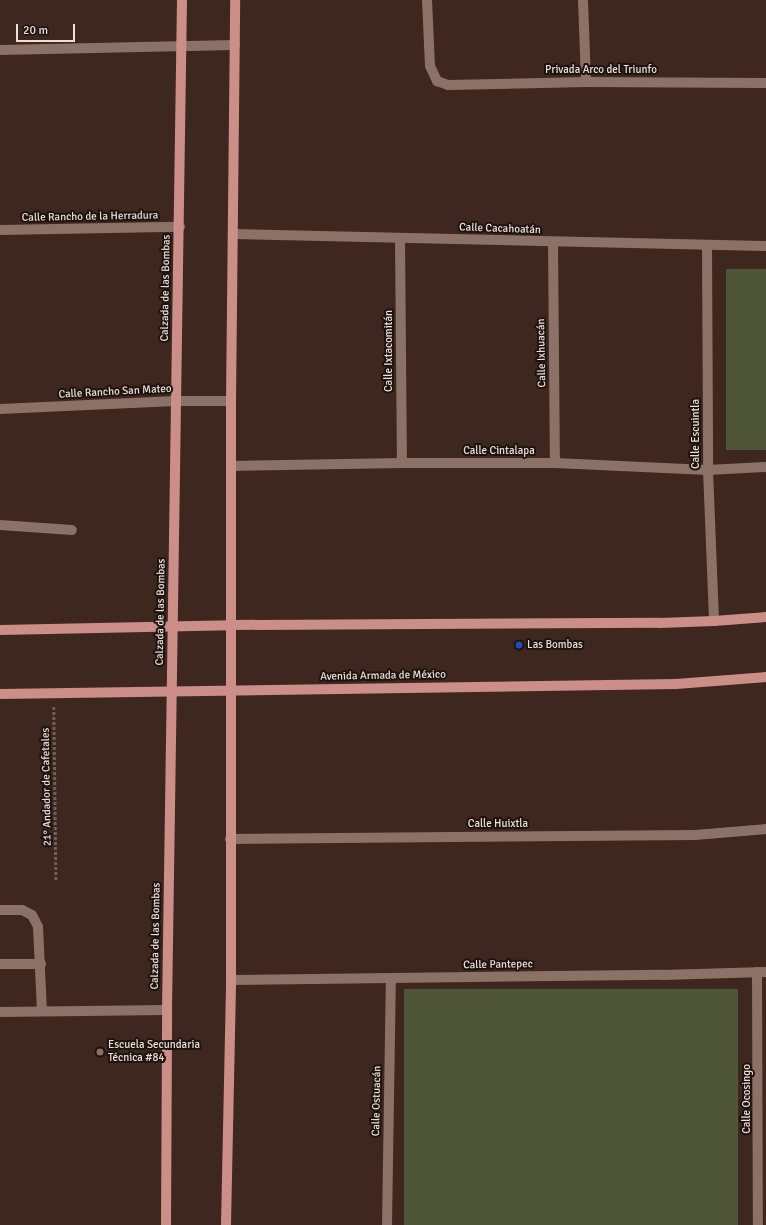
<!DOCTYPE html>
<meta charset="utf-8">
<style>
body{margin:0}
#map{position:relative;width:766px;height:1225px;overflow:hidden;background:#3e271e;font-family:Signika,sans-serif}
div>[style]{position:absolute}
.green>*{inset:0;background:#4e5637;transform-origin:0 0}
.path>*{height:2.5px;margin-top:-1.25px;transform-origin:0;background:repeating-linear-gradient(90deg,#735f57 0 3px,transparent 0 5px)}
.minor>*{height:10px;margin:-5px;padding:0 5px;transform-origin:5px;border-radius:5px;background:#8c7167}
.major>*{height:10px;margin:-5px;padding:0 5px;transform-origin:5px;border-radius:5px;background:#cc8e89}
.dots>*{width:11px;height:11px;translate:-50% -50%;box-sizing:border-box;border:2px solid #1d130f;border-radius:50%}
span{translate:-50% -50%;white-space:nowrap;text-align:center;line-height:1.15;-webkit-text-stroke:4px #1d130f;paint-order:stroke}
.street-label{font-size:11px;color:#edded8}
.poi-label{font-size:11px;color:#edded8}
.left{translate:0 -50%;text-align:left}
.scale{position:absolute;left:16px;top:24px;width:59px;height:18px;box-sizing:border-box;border:2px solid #edded8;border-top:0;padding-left:5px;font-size:12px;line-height:14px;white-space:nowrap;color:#edded8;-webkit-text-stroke:3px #1d130f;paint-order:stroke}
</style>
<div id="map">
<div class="green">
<i style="left:726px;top:269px;width:40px;height:181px"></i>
<i style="left:404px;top:989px;width:334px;height:236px"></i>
</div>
<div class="path">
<i style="left:54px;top:707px;width:173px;rotate:89.3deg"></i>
</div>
<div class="minor">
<i style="left:427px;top:0;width:66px;rotate:87.4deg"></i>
<i style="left:430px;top:66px;width:17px;rotate:65deg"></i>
<i style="left:437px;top:81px;width:12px;rotate:20deg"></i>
<i style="left:448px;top:85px;width:138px;rotate:-1.2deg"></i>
<i style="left:586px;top:82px;width:180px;rotate:0.3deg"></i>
<i style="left:583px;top:0;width:82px;rotate:87.9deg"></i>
<i style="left:0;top:50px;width:235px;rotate:-1.2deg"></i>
<i style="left:0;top:230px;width:180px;rotate:-1deg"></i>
<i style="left:233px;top:234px;width:533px;rotate:1.29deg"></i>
<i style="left:400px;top:238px;width:225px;rotate:89.5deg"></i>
<i style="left:553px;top:242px;width:221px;rotate:89.5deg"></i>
<i style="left:707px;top:246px;width:224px;rotate:89.7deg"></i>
<i style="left:708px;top:470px;width:151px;rotate:87.7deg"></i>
<i style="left:0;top:409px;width:176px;rotate:-2.6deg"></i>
<i style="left:176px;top:401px;width:55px"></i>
<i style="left:232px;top:466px;width:170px;rotate:-1deg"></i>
<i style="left:402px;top:463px;width:153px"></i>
<i style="left:555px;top:463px;width:153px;rotate:2.6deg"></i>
<i style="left:708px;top:470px;width:58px;rotate:-3deg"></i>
<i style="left:0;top:525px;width:72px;rotate:4deg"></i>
<i style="left:230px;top:839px;width:465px;rotate:-0.5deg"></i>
<i style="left:695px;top:835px;width:71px;rotate:-4.8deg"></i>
<i style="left:0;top:910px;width:22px"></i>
<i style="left:22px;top:910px;width:11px;rotate:27deg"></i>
<i style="left:32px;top:915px;width:13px;rotate:63deg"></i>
<i style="left:38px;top:927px;width:84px;rotate:87.3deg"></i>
<i style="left:0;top:964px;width:41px"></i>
<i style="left:757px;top:972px;width:253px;rotate:89.8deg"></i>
<i style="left:231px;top:980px;width:432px;rotate:-0.7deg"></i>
<i style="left:663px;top:975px;width:103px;rotate:-1.7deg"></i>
<i style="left:0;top:1012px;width:167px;rotate:-0.7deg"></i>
<i style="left:387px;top:1225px;width:247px;rotate:-89.1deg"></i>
</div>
<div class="major">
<i style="left:0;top:630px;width:231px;rotate:-1.2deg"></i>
<i style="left:231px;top:625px;width:429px;rotate:-0.3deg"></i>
<i style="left:660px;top:623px;width:54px;rotate:-2.1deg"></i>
<i style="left:714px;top:621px;width:52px;rotate:-4.4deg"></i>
<i style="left:0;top:694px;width:676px;rotate:-0.85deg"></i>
<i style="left:676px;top:684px;width:90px;rotate:-4.4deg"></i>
<i style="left:166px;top:1225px;width:215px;rotate:-89.7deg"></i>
<i style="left:167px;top:1010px;width:1010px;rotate:-89.15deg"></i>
<i style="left:226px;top:1225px;width:245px;rotate:-88.8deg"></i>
<i style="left:231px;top:980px;width:579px;rotate:-90deg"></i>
<i style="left:231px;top:401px;width:401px;rotate:-89.4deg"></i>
</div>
<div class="dots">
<i style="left:519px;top:645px;background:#1a4fb4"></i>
<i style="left:100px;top:1052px;background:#8d6e63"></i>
</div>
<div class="street-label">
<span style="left:601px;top:70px">Privada Arco del Triunfo</span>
<span style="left:90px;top:217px;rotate:-1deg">Calle Rancho de la Herradura</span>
<span style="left:500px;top:229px;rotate:2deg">Calle Cacahoatán</span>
<span style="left:166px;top:288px;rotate:-89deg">Calzada de las Bombas</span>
<span style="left:389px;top:351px;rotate:-90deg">Calle Ixtacomitán</span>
<span style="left:542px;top:353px;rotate:-91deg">Calle Ixhuacán</span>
<span style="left:115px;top:392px;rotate:-3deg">Calle Rancho San Mateo</span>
<span style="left:696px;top:434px;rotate:-90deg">Calle Escuintla</span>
<span style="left:499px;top:451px">Calle Cintalapa</span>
<span style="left:161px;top:612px;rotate:-89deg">Calzada de las Bombas</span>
<span style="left:383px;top:676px;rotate:-1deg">Avenida Armada de México</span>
<span style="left:47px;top:787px;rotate:-91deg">21° Andador de Cafetales</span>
<span style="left:498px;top:824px">Calle Huixtla</span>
<span style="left:156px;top:936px;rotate:-89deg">Calzada de las Bombas</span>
<span style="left:498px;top:965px;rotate:-1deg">Calle Pantepec</span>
<span style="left:747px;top:1099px;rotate:-90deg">Calle Ocosingo</span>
<span style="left:377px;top:1101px;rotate:-89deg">Calle Ostuacán</span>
</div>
<div class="poi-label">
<span class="left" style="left:527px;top:645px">Las Bombas</span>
<span class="left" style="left:108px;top:1052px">Escuela Secundaria<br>Técnica #84</span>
</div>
<div class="scale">20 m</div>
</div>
